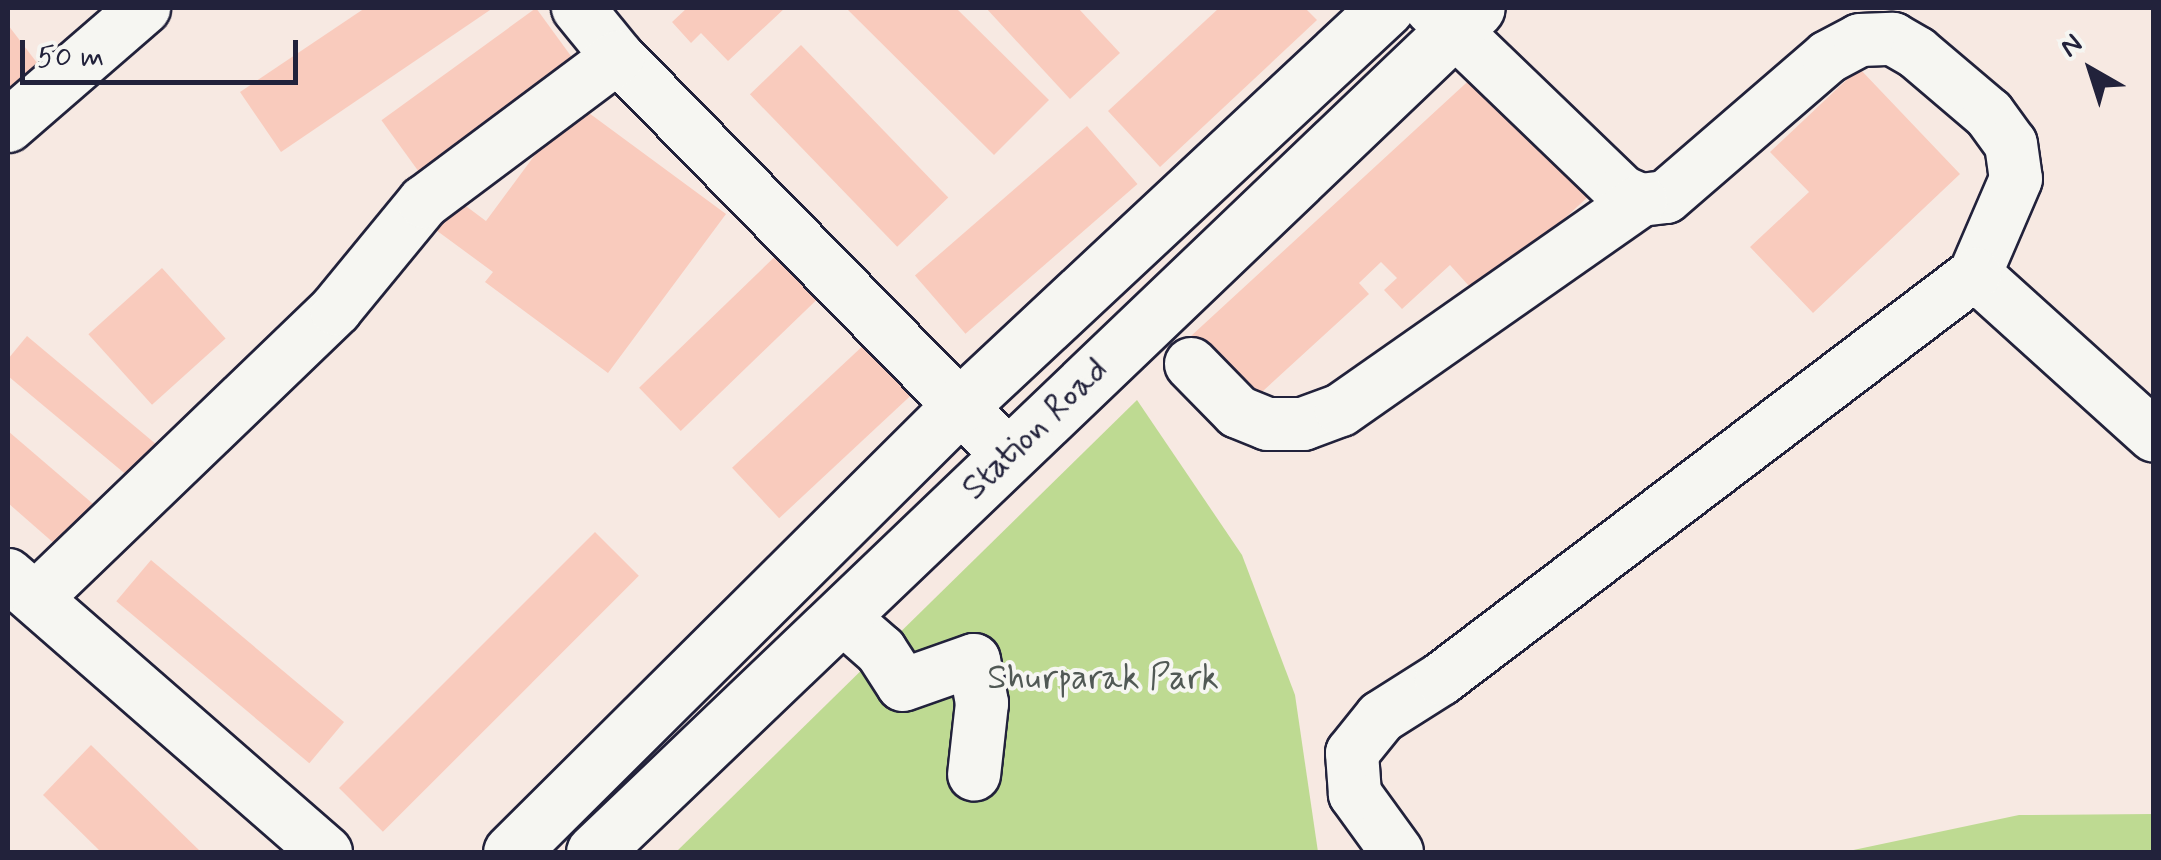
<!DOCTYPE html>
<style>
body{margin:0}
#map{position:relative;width:2161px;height:860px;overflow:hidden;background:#f7e9e2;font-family:Mynerve,sans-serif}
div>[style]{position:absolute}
.green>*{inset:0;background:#beda92}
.building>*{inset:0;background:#f9cbbd;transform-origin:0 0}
.roads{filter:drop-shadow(2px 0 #22223b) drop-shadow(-2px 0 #22223b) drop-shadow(0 2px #22223b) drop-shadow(0 -2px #22223b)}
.minor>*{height:52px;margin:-26px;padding:0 26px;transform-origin:26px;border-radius:26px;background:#f6f6f2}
.major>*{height:55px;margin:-27.5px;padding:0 27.5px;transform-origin:27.5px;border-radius:27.5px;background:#f6f6f2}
span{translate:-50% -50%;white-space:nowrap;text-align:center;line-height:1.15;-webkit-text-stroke:8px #f6f6f2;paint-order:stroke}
.street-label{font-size:35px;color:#22223b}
.park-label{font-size:35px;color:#515955}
.frame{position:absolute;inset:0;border:10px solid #22223b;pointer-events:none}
.north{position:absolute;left:2041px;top:20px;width:100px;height:100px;-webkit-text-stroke:8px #f6f6f2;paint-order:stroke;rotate:321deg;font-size:28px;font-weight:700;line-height:40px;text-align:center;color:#22223b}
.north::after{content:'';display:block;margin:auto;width:35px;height:45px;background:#22223b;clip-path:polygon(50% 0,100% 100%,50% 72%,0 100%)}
.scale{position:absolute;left:20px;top:40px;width:278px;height:45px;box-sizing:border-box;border:5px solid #22223b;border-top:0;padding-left:12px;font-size:30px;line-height:35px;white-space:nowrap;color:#22223b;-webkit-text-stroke:8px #f6f6f2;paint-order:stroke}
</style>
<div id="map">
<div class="green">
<i style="clip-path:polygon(1137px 400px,1242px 555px,1295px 695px,1318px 852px,676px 852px)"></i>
<i style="clip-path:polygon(2153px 814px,2153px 852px,1844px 852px,2019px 815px)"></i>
</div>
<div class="building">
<i style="clip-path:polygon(365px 8px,493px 8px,281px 152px,240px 92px)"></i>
<i style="left:536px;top:8px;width:74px;height:191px;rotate:54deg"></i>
<i style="clip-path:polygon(687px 8px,785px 8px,728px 61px,701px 33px,691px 43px,672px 22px)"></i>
<i style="clip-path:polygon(846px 8px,956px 8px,1049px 100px,994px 155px)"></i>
<i style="clip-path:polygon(986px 8px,1078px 8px,1120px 53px,1070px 99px)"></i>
<i style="clip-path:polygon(1219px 8px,1305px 8px,1317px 20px,1160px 167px,1108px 111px)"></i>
<i style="clip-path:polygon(8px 25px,41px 68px,8px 94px)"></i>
<i style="left:801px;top:45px;width:212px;height:71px;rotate:46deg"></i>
<i style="clip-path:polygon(1859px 68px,1960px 174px,1813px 313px,1750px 247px,1809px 192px,1770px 152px)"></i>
<i style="clip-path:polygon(1477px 73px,1590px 195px,1479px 297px,1450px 265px,1402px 309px,1384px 290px,1397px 278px,1381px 262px,1359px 283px,1369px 294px,1251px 402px,1191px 336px)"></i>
<i style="clip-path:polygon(574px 102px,726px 214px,608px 373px,485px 282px,493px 272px,425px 222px,447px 192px,486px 221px)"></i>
<i style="left:1087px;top:126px;width:77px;height:228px;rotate:49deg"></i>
<i style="left:788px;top:244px;width:60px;height:207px;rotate:46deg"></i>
<i style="left:162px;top:268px;width:95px;height:99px;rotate:48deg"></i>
<i style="left:882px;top:328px;width:69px;height:205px;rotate:47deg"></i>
<i style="clip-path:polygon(27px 336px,157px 445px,129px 477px,8px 376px,8px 359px)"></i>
<i style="clip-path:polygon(8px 431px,99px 509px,64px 552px,8px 503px)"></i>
<i style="left:595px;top:532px;width:62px;height:362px;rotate:45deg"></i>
<i style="left:151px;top:560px;width:252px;height:54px;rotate:40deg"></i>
<i style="clip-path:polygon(91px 745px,201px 852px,101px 852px,43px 795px)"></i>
</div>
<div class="roads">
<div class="minor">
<i style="left:578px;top:8px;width:63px;rotate:50.8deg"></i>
<i style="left:618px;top:57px;width:557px;rotate:45.58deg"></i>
<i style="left:1431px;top:8px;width:265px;rotate:43.9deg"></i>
<i style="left:1622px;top:192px;width:21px;rotate:23deg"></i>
<i style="left:1641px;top:200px;width:25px;rotate:-7deg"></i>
<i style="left:1666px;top:197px;width:214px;rotate:-40.8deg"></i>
<i style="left:1828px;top:57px;width:36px;rotate:-28deg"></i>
<i style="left:1860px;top:40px;width:33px;rotate:-2deg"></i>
<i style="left:1893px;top:39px;width:28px;rotate:30deg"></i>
<i style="left:1917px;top:53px;width:94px;rotate:40.3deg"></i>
<i style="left:1989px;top:114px;width:37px;rotate:54deg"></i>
<i style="left:2011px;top:144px;width:35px;rotate:82deg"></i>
<i style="left:2016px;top:179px;width:103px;rotate:113.3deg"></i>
<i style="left:1975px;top:274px;width:241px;rotate:42.1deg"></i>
<i style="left:8px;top:126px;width:180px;rotate:-40.9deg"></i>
<i style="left:1191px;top:364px;width:67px;rotate:45.6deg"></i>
<i style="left:1238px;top:412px;width:32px;rotate:22deg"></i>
<i style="left:1268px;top:424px;width:35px"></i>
<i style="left:1303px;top:424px;width:40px;rotate:-20.2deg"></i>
<i style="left:1341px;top:410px;width:366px;rotate:-35deg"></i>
<i style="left:8px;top:575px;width:422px;rotate:41.1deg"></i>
<i style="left:37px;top:597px;width:415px;rotate:-43.9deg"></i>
<i style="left:336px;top:309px;width:139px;rotate:-50.6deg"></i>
<i style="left:424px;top:202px;width:242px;rotate:-36.8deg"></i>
<i style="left:841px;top:616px;width:53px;rotate:41.2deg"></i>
<i style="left:881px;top:651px;width:40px;rotate:57.1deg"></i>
<i style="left:903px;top:685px;width:75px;rotate:-19.4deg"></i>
<i style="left:974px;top:660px;width:44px;rotate:79.5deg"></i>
<i style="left:982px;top:703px;width:72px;rotate:96.3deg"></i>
<i style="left:1397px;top:852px;width:72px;rotate:-125.9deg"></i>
<i style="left:1355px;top:794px;width:41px;rotate:-94.2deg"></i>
<i style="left:1352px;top:753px;width:46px;rotate:-51.1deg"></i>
<i style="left:1381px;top:717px;width:71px;rotate:-32.3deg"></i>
<i style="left:1441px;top:679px;width:670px;rotate:-37.18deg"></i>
</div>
<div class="major">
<i style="left:511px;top:852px;width:637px;rotate:-44.81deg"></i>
<i style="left:963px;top:403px;width:579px;rotate:-43.04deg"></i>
<i style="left:594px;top:852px;width:1221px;rotate:-43.71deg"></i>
</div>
</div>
<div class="street-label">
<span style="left:1035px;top:429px;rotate:-44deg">Station Road</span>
</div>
<div class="park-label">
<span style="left:1103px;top:678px">Shurparak Park</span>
</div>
<div class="frame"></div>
<div class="north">N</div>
<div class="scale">50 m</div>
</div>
